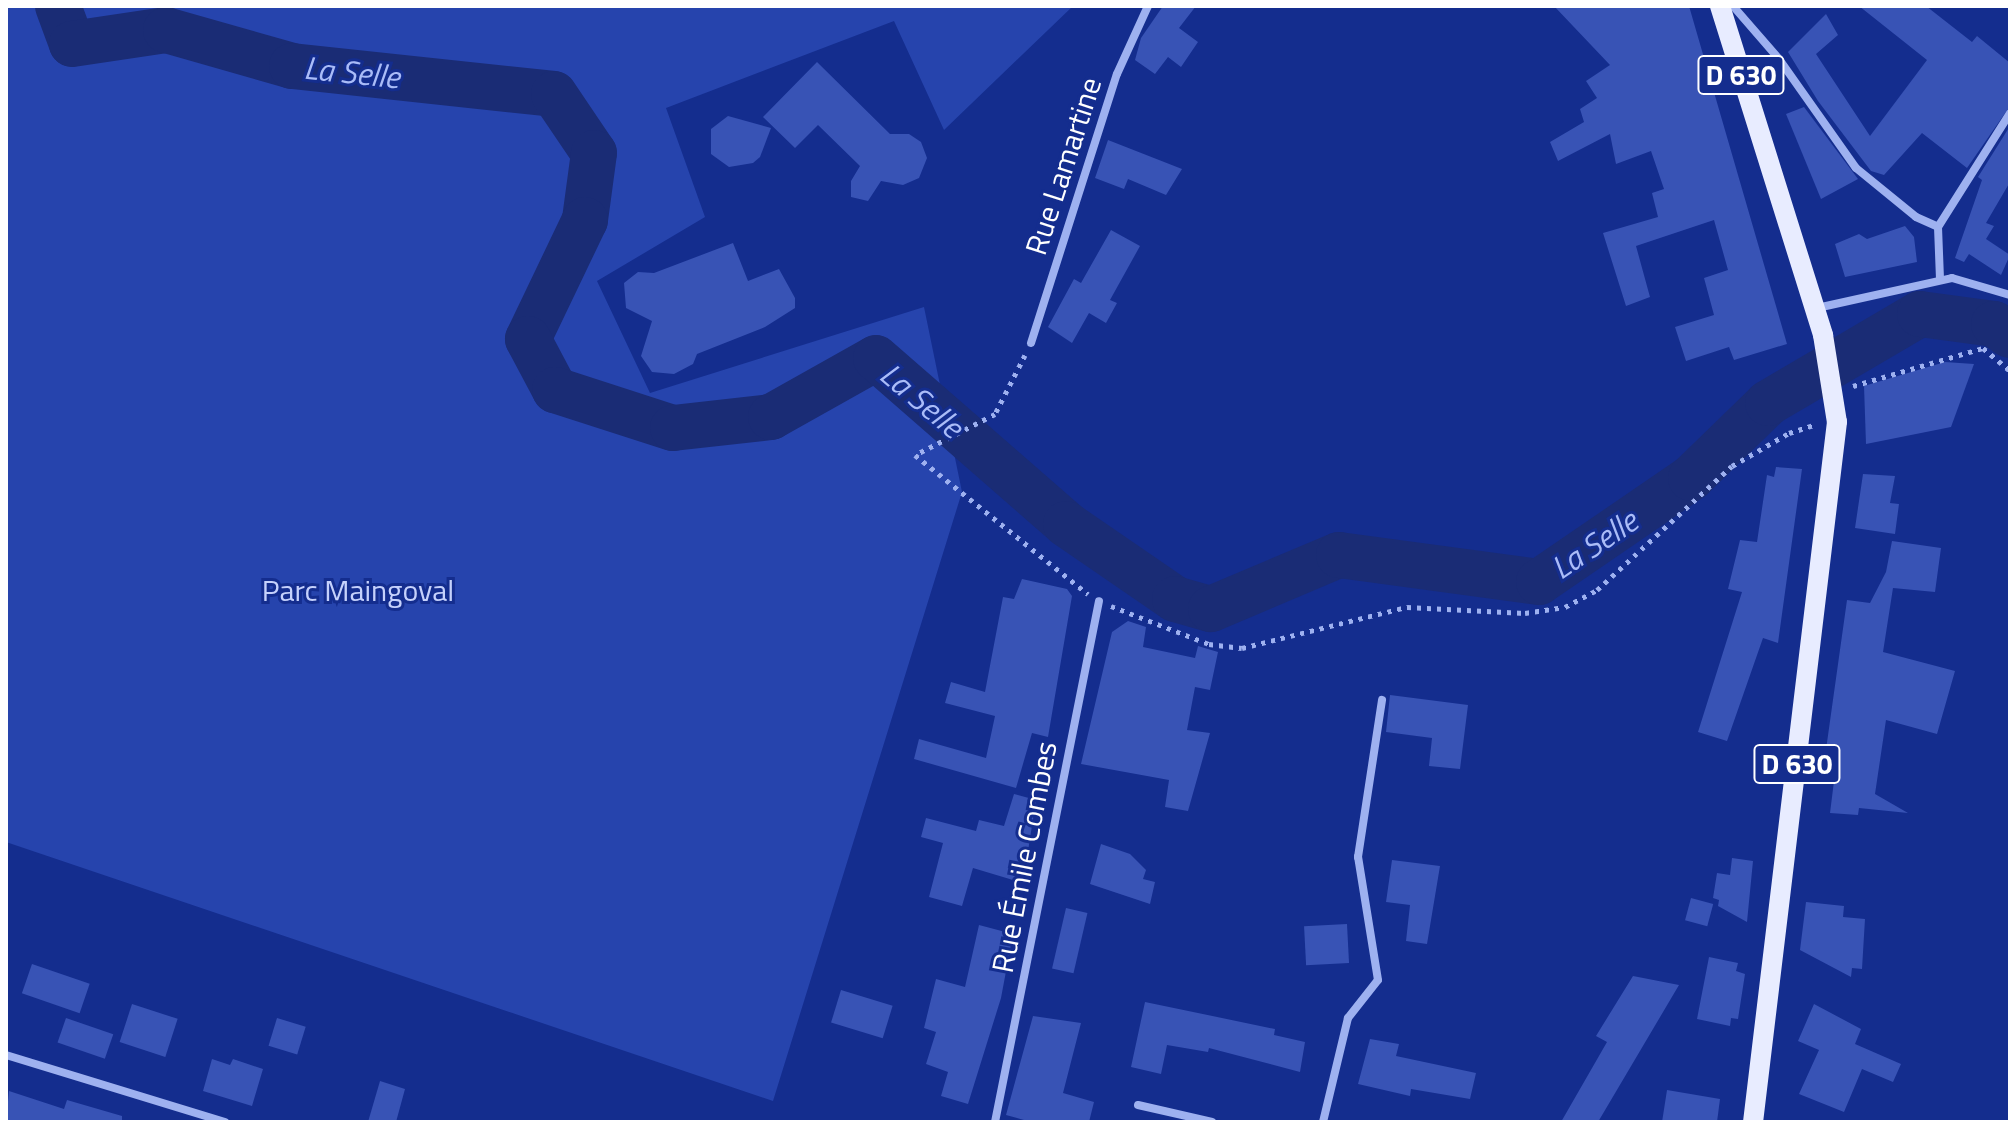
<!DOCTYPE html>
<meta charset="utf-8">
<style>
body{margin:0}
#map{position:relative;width:2016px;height:1128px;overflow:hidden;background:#142d8e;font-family:"Titillium Web",sans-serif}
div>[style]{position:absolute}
.green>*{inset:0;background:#2644ad}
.river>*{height:46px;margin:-23px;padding:0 23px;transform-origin:23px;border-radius:23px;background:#1a2c75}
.building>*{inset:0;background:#3853b5;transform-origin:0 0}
.path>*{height:5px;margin-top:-2.5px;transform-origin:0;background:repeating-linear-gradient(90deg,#9eb1f0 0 4px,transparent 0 10px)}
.minor>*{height:8px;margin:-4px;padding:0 4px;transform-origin:4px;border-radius:4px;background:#9eb1f0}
.primary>*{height:20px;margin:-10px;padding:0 10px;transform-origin:10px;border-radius:10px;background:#e8ecff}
span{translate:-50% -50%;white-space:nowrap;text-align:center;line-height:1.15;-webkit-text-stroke:6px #142d8e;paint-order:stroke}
.shield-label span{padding:2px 6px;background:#142d8e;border:2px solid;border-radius:6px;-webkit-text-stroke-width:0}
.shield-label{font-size:28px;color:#fff;font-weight:700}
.street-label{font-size:30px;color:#fff}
.park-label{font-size:30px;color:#c5d1fc}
.water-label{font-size:32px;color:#aabcf8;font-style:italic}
.frame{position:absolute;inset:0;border:8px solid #fff;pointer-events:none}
</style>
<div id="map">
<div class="green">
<i style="clip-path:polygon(6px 6px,1073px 6px,944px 130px,894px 21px,666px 108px,705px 217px,597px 281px,650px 393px,924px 307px,962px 492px,773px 1101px,6px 842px)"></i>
</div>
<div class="river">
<i style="left:58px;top:6px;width:40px;rotate:69.8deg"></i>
<i style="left:72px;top:44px;width:95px;rotate:-8.5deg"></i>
<i style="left:166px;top:30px;width:131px;rotate:15.9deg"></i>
<i style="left:292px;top:66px;width:263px;rotate:6.1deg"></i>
<i style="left:554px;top:94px;width:71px;rotate:55.9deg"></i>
<i style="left:594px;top:153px;width:68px;rotate:97.7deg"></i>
<i style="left:585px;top:220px;width:132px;rotate:115.6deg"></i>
<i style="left:528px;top:339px;width:58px;rotate:62.1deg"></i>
<i style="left:555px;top:390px;width:124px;rotate:17.9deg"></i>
<i style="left:673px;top:428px;width:99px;rotate:-6.4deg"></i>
<i style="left:771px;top:417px;width:120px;rotate:-29.3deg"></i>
<i style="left:876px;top:358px;width:252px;rotate:41.1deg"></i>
<i style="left:1066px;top:524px;width:132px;rotate:34.5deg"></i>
<i style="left:1175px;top:599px;width:37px;rotate:16deg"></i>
<i style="left:1211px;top:609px;width:139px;rotate:-22.9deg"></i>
<i style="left:1339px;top:555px;width:202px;rotate:7.7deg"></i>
<i style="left:1539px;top:582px;width:184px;rotate:-34.4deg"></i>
<i style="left:1691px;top:478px;width:107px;rotate:-44.2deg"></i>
<i style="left:1768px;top:403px;width:176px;rotate:-30.4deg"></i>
<i style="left:1920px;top:314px;width:75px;rotate:7.7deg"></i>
<i style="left:1994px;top:324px;width:19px;rotate:35deg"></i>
</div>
<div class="building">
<i style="clip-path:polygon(1163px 6px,1196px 6px,1179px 28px,1198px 42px,1181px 67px,1168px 57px,1155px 74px,1135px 60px,1141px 38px)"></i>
<i style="clip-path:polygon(1554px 6px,1689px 6px,1787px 344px,1734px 360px,1729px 347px,1686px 361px,1675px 327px,1714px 315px,1704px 278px,1728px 270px,1714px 220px,1636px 246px,1650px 297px,1626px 306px,1603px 233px,1658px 217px,1652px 193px,1664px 189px,1651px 151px,1616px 164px,1610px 134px,1558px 161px,1550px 142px,1584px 122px,1580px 109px,1597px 98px,1586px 81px,1610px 65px)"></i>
<i style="clip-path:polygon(1859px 6px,1926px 6px,1972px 42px,1977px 36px,2010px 63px,2010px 106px,1967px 168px,1922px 133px,1884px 175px,1871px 171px,1818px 101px,1788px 52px,1826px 14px,1838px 35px,1816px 54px,1870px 136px,1927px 60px)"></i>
<i style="clip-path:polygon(817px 62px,890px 134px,909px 134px,921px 142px,927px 158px,919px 178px,903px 185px,881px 181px,868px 201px,851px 197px,851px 181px,860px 166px,818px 125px,795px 148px,763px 117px)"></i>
<i style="clip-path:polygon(1804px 107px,1858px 179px,1821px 199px,1786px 114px)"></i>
<i style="clip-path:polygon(728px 116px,771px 128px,760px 157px,753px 163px,729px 167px,711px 154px,711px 129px)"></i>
<i style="clip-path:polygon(2010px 126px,2010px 182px,1986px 223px,1994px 226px,1986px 239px,2010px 255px,2001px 275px,1969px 254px,1964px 262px,1955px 258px,1982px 180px,1978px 177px)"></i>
<i style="clip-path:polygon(1108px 140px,1182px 169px,1166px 195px,1128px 179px,1124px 189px,1095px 178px)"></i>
<i style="clip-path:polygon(1905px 226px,1914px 237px,1917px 262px,1845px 277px,1835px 244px,1859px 234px,1867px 239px)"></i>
<i style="clip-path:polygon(1111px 230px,1140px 246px,1110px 300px,1117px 303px,1106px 323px,1089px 313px,1072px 343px,1048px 327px,1074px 279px,1081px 283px)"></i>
<i style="clip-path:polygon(733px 243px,748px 281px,779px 269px,795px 298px,795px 308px,765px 327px,697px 354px,693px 364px,674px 374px,652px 372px,641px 356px,652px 321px,626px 308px,624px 283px,638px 272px,654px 273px)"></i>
<i style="clip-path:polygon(1945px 362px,1974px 364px,1951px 427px,1866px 444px,1864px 386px)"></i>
<i style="clip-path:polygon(1776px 467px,1802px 469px,1778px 643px,1763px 638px,1727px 741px,1698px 732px,1742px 592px,1728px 589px,1740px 540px,1757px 542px,1767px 475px,1774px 477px)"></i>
<i style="clip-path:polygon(1863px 474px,1895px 476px,1890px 503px,1899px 504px,1895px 534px,1855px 528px)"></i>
<i style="clip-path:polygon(1892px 541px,1941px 548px,1935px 592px,1893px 588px,1883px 652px,1955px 671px,1937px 734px,1886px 720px,1875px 794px,1908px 813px,1859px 808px,1858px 815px,1830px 813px,1835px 773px,1823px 771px,1847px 600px,1870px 603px,1886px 572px)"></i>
<i style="clip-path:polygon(1022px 579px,1067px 589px,1072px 596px,1048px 737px,1032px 733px,1016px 788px,914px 759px,919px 739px,986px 758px,995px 716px,945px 703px,951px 682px,985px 692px,1003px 597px,1014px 599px)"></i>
<i style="clip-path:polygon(1128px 621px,1146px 627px,1143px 647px,1195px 658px,1198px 646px,1218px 652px,1210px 690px,1195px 687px,1187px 730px,1210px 733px,1188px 811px,1165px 807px,1169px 780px,1081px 764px,1112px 632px)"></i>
<i style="clip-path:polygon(1390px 695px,1468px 705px,1460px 769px,1429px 766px,1432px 738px,1386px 732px)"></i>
<i style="clip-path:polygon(1014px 794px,1036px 800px,1023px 883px,973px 868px,962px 906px,929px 897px,943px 843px,921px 837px,926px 818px,976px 831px,979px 820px,1004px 826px)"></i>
<i style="clip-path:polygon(1101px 844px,1130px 854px,1146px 870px,1143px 879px,1155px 882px,1150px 904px,1090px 884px)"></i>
<i style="clip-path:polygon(1732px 858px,1753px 861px,1747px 922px,1718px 906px,1719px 900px,1713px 898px,1717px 873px,1730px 875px)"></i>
<i style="clip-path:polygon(1392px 860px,1440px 866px,1427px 944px,1406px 941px,1410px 905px,1386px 902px)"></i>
<i style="left:1691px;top:898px;width:23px;height:23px;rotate:15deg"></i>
<i style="clip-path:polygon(1806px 902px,1844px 906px,1843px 917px,1865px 919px,1862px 969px,1852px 968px,1851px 977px,1800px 950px)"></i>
<i style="left:1066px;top:908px;width:22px;height:62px;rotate:13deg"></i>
<i style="left:1347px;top:924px;width:39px;height:43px;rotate:87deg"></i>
<i style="clip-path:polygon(979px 925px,1013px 934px,1001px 998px,968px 1104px,941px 1096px,948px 1072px,926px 1064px,936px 1032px,924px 1028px,936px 979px,965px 987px)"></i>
<i style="clip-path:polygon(1709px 957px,1738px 963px,1736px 971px,1745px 974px,1738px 1019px,1731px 1018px,1730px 1026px,1697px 1019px)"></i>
<i style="left:32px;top:964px;width:61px;height:31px;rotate:19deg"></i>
<i style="clip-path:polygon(1633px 976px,1679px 985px,1598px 1122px,1561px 1122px,1607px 1042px,1596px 1036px)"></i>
<i style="left:841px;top:990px;width:54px;height:34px;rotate:17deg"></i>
<i style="clip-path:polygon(1145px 1002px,1275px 1029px,1274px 1035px,1305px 1042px,1300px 1072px,1209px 1048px,1208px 1052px,1167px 1045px,1161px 1074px,1131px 1067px)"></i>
<i style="left:132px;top:1004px;width:48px;height:40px;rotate:18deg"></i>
<i style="clip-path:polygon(1814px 1004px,1861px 1029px,1855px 1044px,1901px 1064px,1893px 1082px,1862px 1069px,1844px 1112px,1799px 1094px,1819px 1050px,1798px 1041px)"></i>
<i style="clip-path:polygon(1033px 1016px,1081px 1023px,1063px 1093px,1094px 1102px,1089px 1122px,1031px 1122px,1006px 1115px)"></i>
<i style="left:66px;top:1018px;width:50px;height:26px;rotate:19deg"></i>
<i style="left:277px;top:1018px;width:30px;height:29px;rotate:17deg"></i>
<i style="clip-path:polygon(1370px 1039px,1399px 1044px,1396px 1056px,1476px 1073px,1470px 1099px,1411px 1089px,1410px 1096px,1358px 1084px)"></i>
<i style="clip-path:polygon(212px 1059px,230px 1065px,233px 1059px,263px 1069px,252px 1106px,203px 1091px)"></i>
<i style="clip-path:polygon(380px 1081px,405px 1089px,396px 1122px,368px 1122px)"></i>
<i style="clip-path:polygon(1667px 1090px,1720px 1099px,1717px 1122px,1662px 1122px)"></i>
<i style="clip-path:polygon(9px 1091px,64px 1109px,67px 1100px,122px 1116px,122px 1122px,6px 1122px)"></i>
</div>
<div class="path">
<i style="left:1025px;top:355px;width:66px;rotate:117deg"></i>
<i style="left:995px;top:414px;width:90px;rotate:152.9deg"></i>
<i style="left:915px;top:455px;width:222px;rotate:38.8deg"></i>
<i style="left:1853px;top:386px;width:135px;rotate:-16.3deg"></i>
<i style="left:1983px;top:348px;width:35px;rotate:40deg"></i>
<i style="left:1111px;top:606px;width:105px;rotate:21.2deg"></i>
<i style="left:1209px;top:644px;width:33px;rotate:7deg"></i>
<i style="left:1242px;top:648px;width:170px;rotate:-14deg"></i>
<i style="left:1407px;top:607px;width:118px;rotate:2.9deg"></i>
<i style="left:1525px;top:613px;width:40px;rotate:-8.5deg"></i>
<i style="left:1565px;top:607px;width:36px;rotate:-28deg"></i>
<i style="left:1597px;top:590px;width:183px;rotate:-42.6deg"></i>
<i style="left:1732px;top:466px;width:66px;rotate:-30.1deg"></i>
<i style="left:1789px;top:433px;width:28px;rotate:-18deg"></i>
</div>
<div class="minor">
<i style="left:1733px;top:6px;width:70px;rotate:49deg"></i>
<i style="left:1779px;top:59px;width:133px;rotate:54.8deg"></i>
<i style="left:1856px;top:168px;width:77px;rotate:39.2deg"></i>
<i style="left:1916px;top:217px;width:24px;rotate:24deg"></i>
<i style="left:1940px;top:279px;width:52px;rotate:-92.2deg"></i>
<i style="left:1938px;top:227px;width:135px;rotate:-57.7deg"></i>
<i style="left:1817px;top:308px;width:138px;rotate:-12.5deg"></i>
<i style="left:1952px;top:278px;width:60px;rotate:16.3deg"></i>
<i style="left:1031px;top:343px;width:282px;rotate:-72.3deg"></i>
<i style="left:1117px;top:74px;width:75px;rotate:-65.5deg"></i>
<i style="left:6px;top:1055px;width:229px;rotate:17deg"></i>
<i style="left:1138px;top:1105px;width:76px;rotate:12.9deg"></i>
<i style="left:995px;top:1122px;width:531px;rotate:-78.71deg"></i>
<i style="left:1323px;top:1122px;width:107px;rotate:-76.5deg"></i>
<i style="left:1348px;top:1018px;width:48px;rotate:-51.7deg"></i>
<i style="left:1378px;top:980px;width:125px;rotate:-99.2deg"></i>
<i style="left:1358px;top:857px;width:159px;rotate:-81.3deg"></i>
</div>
<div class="primary">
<i style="left:1720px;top:6px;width:345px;rotate:72.6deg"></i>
<i style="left:1823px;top:335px;width:88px;rotate:80.9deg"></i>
<i style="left:1837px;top:422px;width:705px;rotate:96.84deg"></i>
</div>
<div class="shield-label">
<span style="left:1741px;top:75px">D 630</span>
<span style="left:1797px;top:764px">D 630</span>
</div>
<div class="street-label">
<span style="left:1063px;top:166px;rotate:-72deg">Rue Lamartine</span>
<span style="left:1024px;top:857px;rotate:-79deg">Rue Émile Combes</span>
</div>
<div class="park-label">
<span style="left:358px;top:590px">Parc Maingoval</span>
</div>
<div class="water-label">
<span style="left:352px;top:72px;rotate:6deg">La Selle</span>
<span style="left:922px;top:400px;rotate:40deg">La Selle</span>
<span style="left:1594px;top:544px;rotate:-34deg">La Selle</span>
</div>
<div class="frame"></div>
</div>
